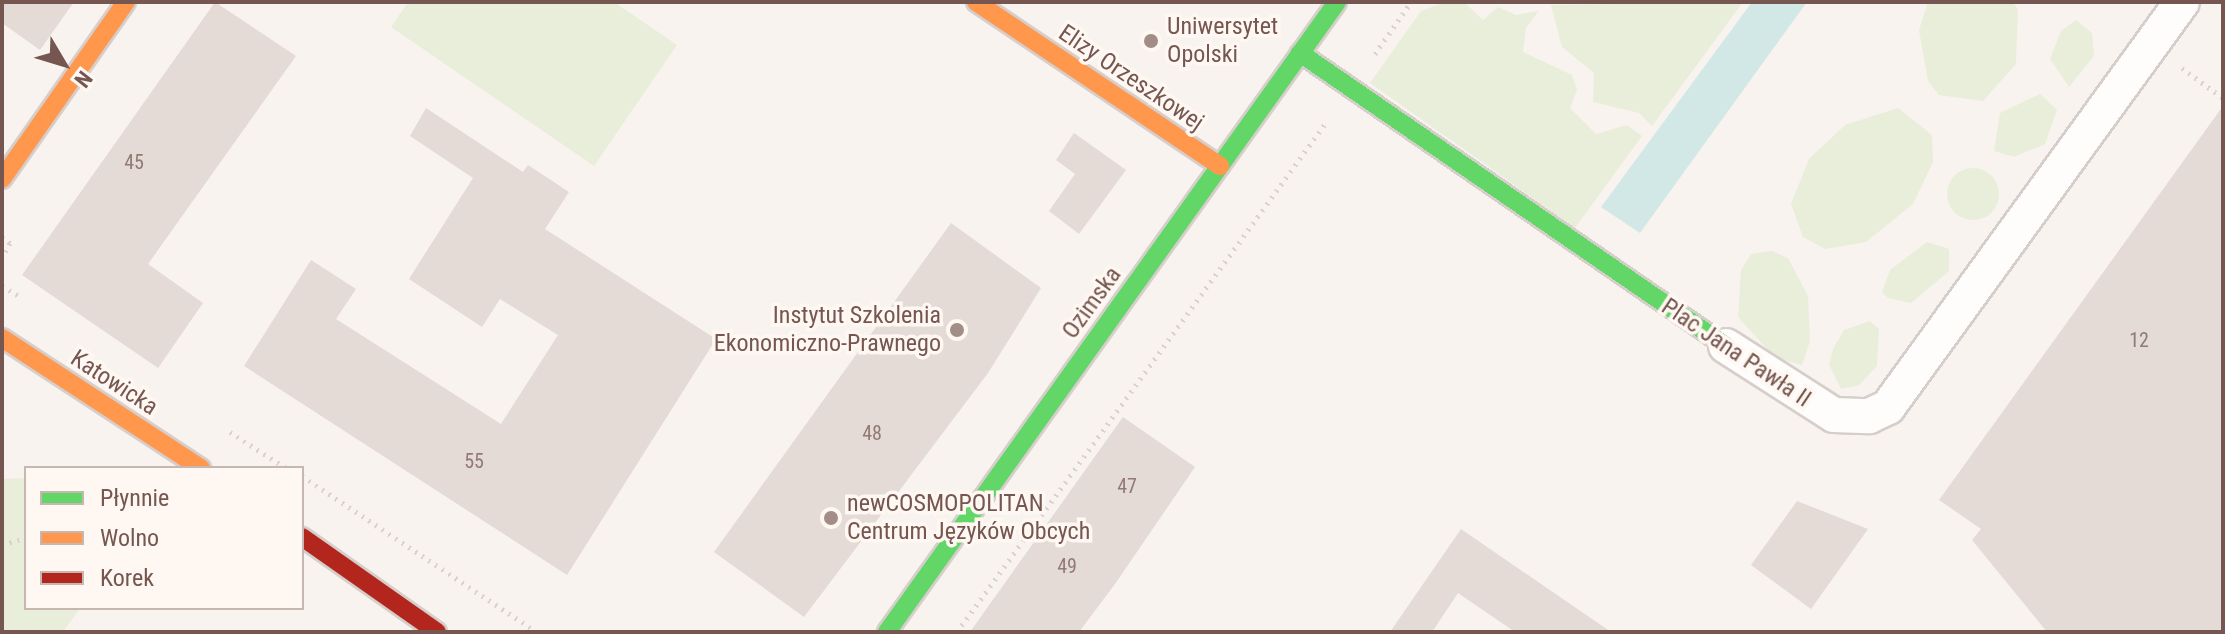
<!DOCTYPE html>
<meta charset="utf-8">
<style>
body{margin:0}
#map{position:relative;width:2225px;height:634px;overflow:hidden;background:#f8f3ee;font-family:"Roboto Condensed",sans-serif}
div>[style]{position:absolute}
.green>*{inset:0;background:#e9eeda}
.round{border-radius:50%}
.water>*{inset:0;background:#d2e8e6}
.building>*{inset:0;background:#e4dad6}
.path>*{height:5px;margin-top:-2.5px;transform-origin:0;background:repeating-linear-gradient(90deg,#dad1d0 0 2px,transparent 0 8px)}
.roads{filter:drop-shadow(2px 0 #d6cecb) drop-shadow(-2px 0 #d6cecb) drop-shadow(0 2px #d6cecb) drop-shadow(0 -2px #d6cecb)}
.street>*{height:34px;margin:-17px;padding:0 17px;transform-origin:17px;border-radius:17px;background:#fefdfc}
.fast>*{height:18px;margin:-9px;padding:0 9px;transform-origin:9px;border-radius:9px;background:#63d668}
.slow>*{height:18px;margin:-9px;padding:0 9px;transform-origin:9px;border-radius:9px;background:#ff974d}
.jam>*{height:18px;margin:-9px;padding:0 9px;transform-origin:9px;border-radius:9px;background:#b3261e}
.dots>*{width:22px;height:22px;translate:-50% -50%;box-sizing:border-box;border:4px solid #fef7f2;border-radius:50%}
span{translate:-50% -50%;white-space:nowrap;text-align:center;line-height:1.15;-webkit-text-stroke:7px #fef7f2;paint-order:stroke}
.number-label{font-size:20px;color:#927974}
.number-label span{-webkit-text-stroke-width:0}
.poi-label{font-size:24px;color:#755650}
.left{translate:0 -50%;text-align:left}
.right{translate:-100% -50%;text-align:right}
.street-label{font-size:24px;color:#755650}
.frame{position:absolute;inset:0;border:4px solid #755650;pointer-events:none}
.legend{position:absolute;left:24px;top:466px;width:280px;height:144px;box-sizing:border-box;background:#fef7f2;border:2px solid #c7b7b1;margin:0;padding:10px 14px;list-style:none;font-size:24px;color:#755650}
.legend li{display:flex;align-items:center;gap:16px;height:40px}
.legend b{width:40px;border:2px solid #c7b7b1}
.north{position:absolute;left:24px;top:24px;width:80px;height:80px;-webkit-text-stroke:6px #fef7f2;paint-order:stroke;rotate:128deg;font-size:22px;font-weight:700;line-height:32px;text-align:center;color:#755650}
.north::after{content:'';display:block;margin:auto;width:28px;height:36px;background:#755650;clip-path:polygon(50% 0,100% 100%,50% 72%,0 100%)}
</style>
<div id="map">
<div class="green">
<i style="clip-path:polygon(408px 2px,614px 2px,677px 45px,594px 166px,391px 27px)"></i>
<i style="clip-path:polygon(1445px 2px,1464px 2px,1483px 20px,1498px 7px,1516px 15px,1539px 11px,1526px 28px,1523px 52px,1572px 75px,1577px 90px,1570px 108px,1596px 134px,1627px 125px,1642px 136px,1575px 228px,1370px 83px,1421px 11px)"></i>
<i style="clip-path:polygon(1743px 2px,1652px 126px,1639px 113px,1593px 102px,1594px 73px,1562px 47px,1551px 5px)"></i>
<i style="clip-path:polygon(1928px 2px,2013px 2px,2018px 10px,2016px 64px,1983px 101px,1939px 95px,1928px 81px,1919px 30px)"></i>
<i style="clip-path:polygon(2076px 20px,2092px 33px,2094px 56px,2069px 87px,2050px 59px,2061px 31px)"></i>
<i style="clip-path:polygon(2040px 94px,2057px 110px,2045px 144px,2014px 157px,1994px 151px,2000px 113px)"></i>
<i style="clip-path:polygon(1898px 108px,1932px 135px,1933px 162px,1913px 204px,1866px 242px,1825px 249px,1803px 237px,1791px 204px,1809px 159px,1845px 125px)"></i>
<i class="round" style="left:1947px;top:168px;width:52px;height:52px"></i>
<i style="clip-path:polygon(1927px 242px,1949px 249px,1949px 271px,1911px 303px,1888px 298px,1882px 292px,1890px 270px)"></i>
<i style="clip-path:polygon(1772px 251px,1788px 258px,1808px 296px,1810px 341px,1802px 365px,1775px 358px,1738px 317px,1741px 270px,1751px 254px)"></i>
<i style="clip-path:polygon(1870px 321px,1879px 329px,1877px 366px,1859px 385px,1841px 389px,1829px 365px,1833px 349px,1844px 330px)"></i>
<i style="clip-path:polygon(26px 478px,26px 608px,80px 608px,63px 632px,2px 632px,2px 479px)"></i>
</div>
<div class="water">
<i style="clip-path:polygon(1752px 2px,1807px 2px,1640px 233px,1601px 207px)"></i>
</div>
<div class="building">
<i style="clip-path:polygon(2px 2px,74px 2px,40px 50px,2px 23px)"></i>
<i style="clip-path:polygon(215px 2px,296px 56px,148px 264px,203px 303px,158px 368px,22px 275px)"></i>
<i style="clip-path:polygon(2223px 106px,2223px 632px,2047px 632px,1972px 540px,1981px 529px,1939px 500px)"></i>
<i style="clip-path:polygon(426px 108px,523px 172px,528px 165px,569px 192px,545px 229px,716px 339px,567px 575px,244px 366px,311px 260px,356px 289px,336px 319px,501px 424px,558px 335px,500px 299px,482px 327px,409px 279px,473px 178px,410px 136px)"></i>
<i style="clip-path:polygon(1074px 133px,1126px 170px,1079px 234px,1049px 211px,1075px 174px,1056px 160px)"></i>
<i style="clip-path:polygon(951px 223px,1041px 288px,988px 373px,804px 617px,714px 552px)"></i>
<i style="clip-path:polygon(1123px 417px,1195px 467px,1115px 584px,1079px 632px,970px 632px)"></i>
<i style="clip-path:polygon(1797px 501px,1868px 529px,1811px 609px,1751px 565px)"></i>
<i style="clip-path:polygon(1461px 529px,1611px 632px,1515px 632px,1458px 593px,1432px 632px,1390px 632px)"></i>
</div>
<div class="path">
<i style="left:1375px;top:54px;width:63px;rotate:-55.3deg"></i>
<i style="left:2182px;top:68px;width:51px;rotate:36.2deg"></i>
<i style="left:2px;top:237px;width:10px;rotate:37deg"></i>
<i style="left:10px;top:243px;width:16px;rotate:120deg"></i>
<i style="left:2px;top:286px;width:21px;rotate:31deg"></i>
<i style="left:230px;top:432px;width:67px;rotate:32.7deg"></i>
<i style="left:302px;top:476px;width:282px;rotate:33.6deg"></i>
<i style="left:2px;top:545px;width:25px;rotate:-18deg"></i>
<i style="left:957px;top:632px;width:631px;rotate:-54.09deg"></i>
</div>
<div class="roads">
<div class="street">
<i style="left:1726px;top:346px;width:128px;rotate:32.6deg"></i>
<i style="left:1834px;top:415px;width:35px;rotate:2deg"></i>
<i style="left:1869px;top:416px;width:21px;rotate:-25deg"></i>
<i style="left:1888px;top:407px;width:500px;rotate:-54.02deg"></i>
</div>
<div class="fast">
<i style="left:1300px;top:53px;width:517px;rotate:34.52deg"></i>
<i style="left:887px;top:632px;width:774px;rotate:-54.46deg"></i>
</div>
<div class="slow">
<i style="left:976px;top:2px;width:294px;rotate:33.9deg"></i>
<i style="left:2px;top:179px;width:216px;rotate:-55deg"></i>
<i style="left:2px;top:338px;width:238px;rotate:33.2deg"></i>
</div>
<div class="jam">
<i style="left:302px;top:537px;width:165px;rotate:35.1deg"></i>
</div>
</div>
<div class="dots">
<i style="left:1151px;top:41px;background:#a38d87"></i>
<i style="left:957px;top:330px;background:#a38d87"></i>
<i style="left:831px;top:518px;background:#a38d87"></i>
</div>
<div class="number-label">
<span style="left:134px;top:162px">45</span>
<span style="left:2139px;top:340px">12</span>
<span style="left:872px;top:433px">48</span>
<span style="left:474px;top:461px">55</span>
<span style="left:1127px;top:486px">47</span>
<span style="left:1067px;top:566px">49</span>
</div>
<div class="poi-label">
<span class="left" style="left:1167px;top:41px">Uniwersytet<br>Opolski</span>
<span class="right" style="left:941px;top:330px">Instytut Szkolenia<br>Ekonomiczno-Prawnego</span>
<span class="left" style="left:847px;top:518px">newCOSMOPOLITAN<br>Centrum Języków Obcych</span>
</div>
<div class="street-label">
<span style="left:1131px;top:78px;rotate:34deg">Elizy Orzeszkowej</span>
<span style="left:1092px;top:303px;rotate:-54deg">Ozimska</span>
<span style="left:1736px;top:353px;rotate:34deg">Plac Jana Pawła II</span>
<span style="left:114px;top:383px;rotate:33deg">Katowicka</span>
</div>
<div class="frame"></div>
<ul class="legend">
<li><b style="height:10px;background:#63d668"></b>Płynnie</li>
<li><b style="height:10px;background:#ff974d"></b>Wolno</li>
<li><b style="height:10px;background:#b3261e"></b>Korek</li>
</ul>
<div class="north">N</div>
</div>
